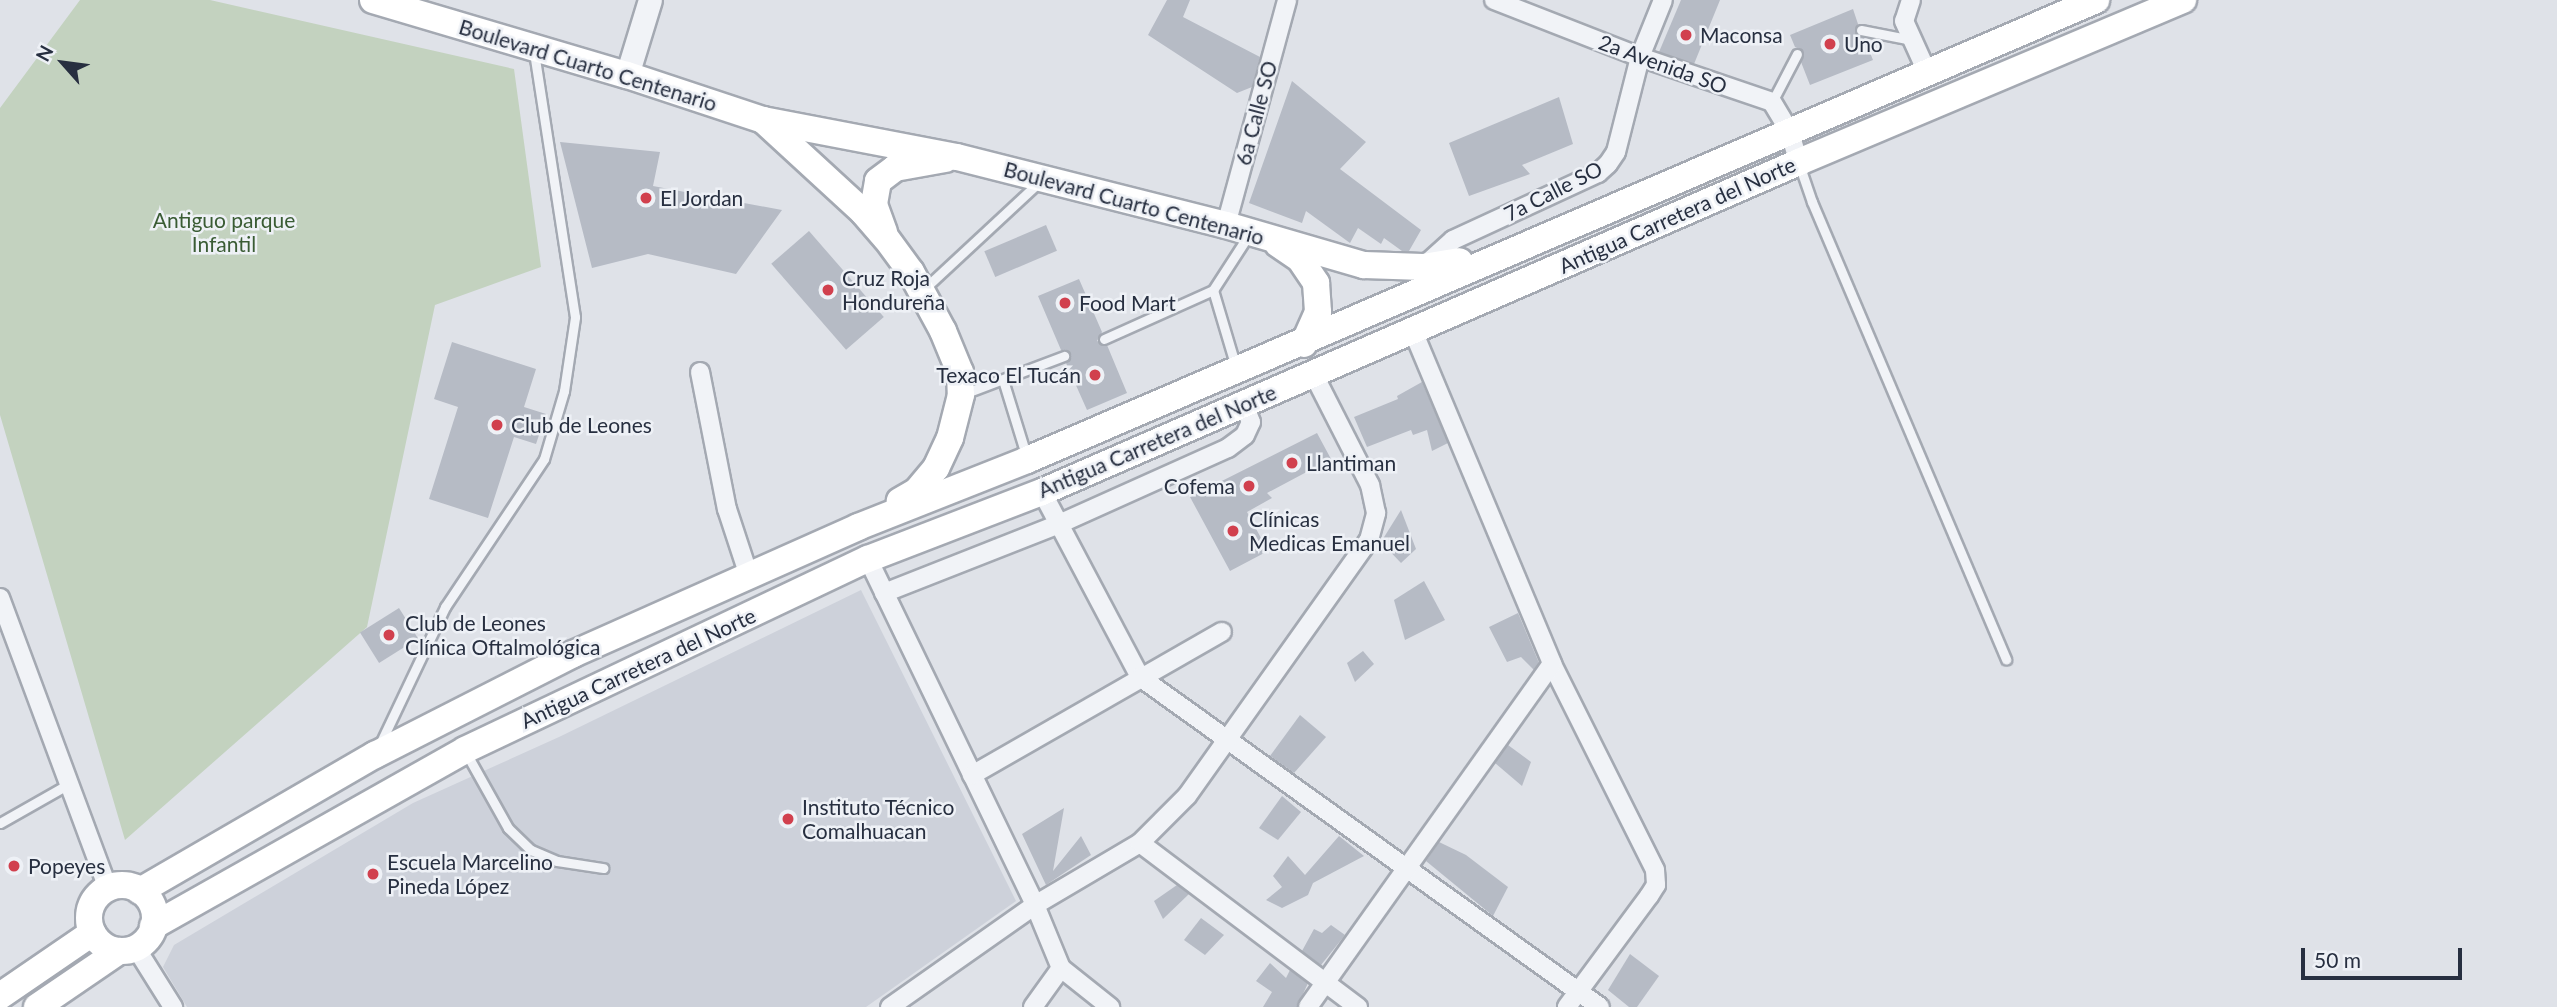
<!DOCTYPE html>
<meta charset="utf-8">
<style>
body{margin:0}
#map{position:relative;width:2557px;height:1007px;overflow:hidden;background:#dfe2e8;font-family:Lato,sans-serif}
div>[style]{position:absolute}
.built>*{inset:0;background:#cdd1da}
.green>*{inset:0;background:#c3d2bf}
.building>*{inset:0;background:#b6bbc5;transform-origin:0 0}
.roads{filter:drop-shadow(2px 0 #a4a9b2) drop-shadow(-2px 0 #a4a9b2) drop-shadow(0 2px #a4a9b2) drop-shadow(0 -2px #a4a9b2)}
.service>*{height:9px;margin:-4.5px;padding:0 4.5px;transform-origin:4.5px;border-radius:4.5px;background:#f1f3f7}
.minor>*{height:18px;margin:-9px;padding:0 9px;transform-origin:9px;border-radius:9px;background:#f1f3f7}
.tertiary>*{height:23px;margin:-11.5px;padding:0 11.5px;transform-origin:11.5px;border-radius:11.5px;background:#f1f3f7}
.secondary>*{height:26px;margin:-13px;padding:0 13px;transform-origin:13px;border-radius:13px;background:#fff}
.secondary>.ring{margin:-13px;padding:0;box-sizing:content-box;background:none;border:26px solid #fff;border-radius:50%}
.dots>*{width:19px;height:19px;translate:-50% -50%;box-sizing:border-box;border:4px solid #eef1f6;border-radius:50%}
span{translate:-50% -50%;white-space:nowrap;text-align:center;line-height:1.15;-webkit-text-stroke:5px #eef1f6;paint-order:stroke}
.poi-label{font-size:21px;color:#272f40}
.left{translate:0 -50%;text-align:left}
.right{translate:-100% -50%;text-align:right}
.street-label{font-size:21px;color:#272f40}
.park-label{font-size:21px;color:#3a5c34}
.north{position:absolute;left:28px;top:28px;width:70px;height:70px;-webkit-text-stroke:5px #eef1f6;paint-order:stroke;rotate:298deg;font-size:19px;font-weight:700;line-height:28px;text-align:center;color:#272f40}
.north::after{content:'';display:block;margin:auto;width:24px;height:32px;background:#272f40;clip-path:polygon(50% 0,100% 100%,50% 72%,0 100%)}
.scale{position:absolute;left:2301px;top:948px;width:161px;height:32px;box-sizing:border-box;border:4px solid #272f40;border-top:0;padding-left:9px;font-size:21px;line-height:24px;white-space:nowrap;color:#272f40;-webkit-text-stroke:5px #eef1f6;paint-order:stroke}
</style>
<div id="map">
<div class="built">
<i style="clip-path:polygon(861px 590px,1016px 901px,866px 1007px,187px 1007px,163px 967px,174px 945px,413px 803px,559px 737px)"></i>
</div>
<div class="green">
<i style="clip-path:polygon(80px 0,210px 0,514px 69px,541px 267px,435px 305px,367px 627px,125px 840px,0 415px,0 108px)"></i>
</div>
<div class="building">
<i style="clip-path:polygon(1167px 0,1190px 0,1183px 17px,1260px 57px,1252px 87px,1237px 93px,1148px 35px)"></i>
<i style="clip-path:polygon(1681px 0,1720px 0,1694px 64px,1659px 52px)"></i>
<i style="clip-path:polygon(1853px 9px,1858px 24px,1855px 33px,1864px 38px,1873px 60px,1810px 85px,1801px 62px,1803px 51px,1795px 47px,1790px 35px)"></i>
<i style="clip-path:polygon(1292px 81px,1366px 142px,1340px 169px,1421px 230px,1409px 251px,1402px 251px,1384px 238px,1381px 244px,1358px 228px,1350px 243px,1306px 211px,1302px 223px,1249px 203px)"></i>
<i style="clip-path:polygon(1559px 97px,1573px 144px,1522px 165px,1530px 174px,1469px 196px,1449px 143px)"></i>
<i style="clip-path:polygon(560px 142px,660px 152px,653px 186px,782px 210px,736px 274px,648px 254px,592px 268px)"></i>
<i style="left:1046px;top:225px;width:28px;height:67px;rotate:67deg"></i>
<i style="left:809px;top:231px;width:114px;height:50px;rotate:49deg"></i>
<i style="clip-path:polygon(1079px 279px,1102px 332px,1097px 341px,1107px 345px,1127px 393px,1087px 410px,1066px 363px,1070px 353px,1061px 350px,1038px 296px)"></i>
<i style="clip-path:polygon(452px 342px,536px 369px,524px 407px,546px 414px,536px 444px,514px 437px,488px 518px,429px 499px,458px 407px,434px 399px)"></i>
<i style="clip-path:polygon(1422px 382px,1448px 443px,1432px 451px,1427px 430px,1413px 435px,1411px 430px,1367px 447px,1354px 417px,1398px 399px,1397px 396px)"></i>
<i style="clip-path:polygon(1317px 433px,1331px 459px,1267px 493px,1272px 498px,1247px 512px,1268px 551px,1230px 571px,1190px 497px)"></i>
<i style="clip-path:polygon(1401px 510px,1416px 549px,1401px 563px,1381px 542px)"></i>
<i style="clip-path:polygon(1424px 581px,1445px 620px,1405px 640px,1394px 600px)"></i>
<i style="left:399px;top:608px;width:36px;height:46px;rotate:58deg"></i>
<i style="clip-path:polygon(1518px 613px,1539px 663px,1534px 670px,1521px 657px,1507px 662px,1489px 627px)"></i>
<i style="clip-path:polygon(1363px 651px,1374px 664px,1355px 682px,1347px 663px)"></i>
<i style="clip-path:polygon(1300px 715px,1326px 737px,1294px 773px,1270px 756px)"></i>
<i style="clip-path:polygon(1508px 745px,1531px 762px,1522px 786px,1495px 763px)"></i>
<i style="clip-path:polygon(1282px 796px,1301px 812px,1278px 840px,1259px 828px)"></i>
<i style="clip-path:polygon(1064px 808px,1053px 871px,1081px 836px,1091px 855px,1046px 885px,1022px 834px)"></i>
<i style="clip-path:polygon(1339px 836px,1364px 856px,1313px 883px,1308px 895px,1282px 908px,1266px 900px,1282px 887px,1273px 876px,1288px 856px,1305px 875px)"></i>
<i style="clip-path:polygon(1439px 842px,1466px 855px,1508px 887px,1493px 916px,1426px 861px)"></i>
<i style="clip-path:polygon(1177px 885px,1189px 894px,1163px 919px,1154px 901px)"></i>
<i style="clip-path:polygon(1201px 918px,1224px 935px,1205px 955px,1184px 940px)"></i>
<i style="clip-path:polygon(1331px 925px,1345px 935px,1321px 965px,1302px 951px,1314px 929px,1322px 933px)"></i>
<i style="clip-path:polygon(1630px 954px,1659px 976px,1637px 1007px,1629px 1007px,1608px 990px)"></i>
<i style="clip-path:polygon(1270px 963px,1286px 978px,1290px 970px,1308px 983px,1297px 1007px,1263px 1007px,1272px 992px,1256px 981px)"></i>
</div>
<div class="roads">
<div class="service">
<i style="left:1861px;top:30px;width:52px;rotate:11.1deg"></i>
<i style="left:1772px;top:102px;width:54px;rotate:-62.5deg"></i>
<i style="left:1799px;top:164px;width:40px;rotate:71.1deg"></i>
<i style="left:1812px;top:202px;width:497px;rotate:67deg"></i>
<i style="left:923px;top:290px;width:157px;rotate:-42.9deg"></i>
<i style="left:1213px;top:290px;width:80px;rotate:73.4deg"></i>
<i style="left:1104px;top:339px;width:120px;rotate:-24.2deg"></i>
<i style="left:1213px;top:290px;width:64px;rotate:-57.1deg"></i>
<i style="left:1003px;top:380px;width:82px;rotate:72.9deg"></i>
<i style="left:966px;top:393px;width:105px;rotate:-20.7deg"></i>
<i style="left:379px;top:746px;width:154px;rotate:-64.6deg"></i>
<i style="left:445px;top:607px;width:178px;rotate:-56.2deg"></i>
<i style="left:544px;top:459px;width:71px;rotate:-73.6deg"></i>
<i style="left:564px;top:391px;width:75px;rotate:-81.5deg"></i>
<i style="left:575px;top:317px;width:268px;rotate:-98.8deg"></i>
<i style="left:465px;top:751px;width:88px;rotate:60.8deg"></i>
<i style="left:508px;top:828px;width:32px;rotate:44deg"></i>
<i style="left:531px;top:850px;width:28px;rotate:23deg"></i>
<i style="left:557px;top:861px;width:47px;rotate:8.7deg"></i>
<i style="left:0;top:823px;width:77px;rotate:-29.6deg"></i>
</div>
<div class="minor">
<i style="left:1494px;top:0;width:157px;rotate:21.3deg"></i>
<i style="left:1640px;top:57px;width:139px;rotate:18.8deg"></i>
<i style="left:1772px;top:102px;width:33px;rotate:59deg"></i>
<i style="left:1789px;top:130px;width:34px;rotate:73deg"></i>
<i style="left:1911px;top:0;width:22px;rotate:108deg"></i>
<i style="left:1904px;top:21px;width:56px;rotate:65.7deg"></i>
<i style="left:1226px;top:225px;width:233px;rotate:-74.8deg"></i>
<i style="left:1423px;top:267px;width:40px;rotate:-42deg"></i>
<i style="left:1453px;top:240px;width:160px;rotate:-24.8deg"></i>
<i style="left:1598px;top:173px;width:13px;rotate:-42deg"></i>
<i style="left:1608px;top:164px;width:14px;rotate:-56deg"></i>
<i style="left:1616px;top:152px;width:98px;rotate:-75.8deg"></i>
<i style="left:1640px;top:57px;width:61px;rotate:-68deg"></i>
<i style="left:1413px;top:331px;width:361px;rotate:67.3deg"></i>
<i style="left:1552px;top:664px;width:230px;rotate:63.4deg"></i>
<i style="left:1655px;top:870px;width:15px;rotate:86deg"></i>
<i style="left:1656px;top:885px;width:13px;rotate:122deg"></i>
<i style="left:1649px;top:896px;width:138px;rotate:126.5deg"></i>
<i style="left:700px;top:372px;width:140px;rotate:78.9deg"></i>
<i style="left:727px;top:509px;width:71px;rotate:71.8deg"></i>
<i style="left:1042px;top:492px;width:209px;rotate:62.1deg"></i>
<i style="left:1140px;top:677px;width:566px;rotate:35.66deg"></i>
<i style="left:868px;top:559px;width:384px;rotate:64.2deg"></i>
<i style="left:1035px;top:905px;width:68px;rotate:67.6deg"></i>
<i style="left:1061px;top:968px;width:63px;rotate:38.5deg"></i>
<i style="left:884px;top:593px;width:188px;rotate:-21.5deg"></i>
<i style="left:1059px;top:524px;width:185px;rotate:-24.2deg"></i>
<i style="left:1228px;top:448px;width:21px;rotate:-37deg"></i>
<i style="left:1245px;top:435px;width:14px;rotate:-65deg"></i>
<i style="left:1251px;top:422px;width:18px;rotate:-112deg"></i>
<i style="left:0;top:598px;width:310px;rotate:69.6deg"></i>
<i style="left:972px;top:775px;width:288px;rotate:-29.8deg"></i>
<i style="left:1140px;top:843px;width:273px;rotate:37deg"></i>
<i style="left:136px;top:948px;width:70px;rotate:57.9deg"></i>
<i style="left:890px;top:1007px;width:177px;rotate:-35.1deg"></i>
<i style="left:1035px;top:905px;width:122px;rotate:-30.6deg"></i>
<i style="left:1140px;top:843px;width:66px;rotate:-45deg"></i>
<i style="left:1187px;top:796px;width:314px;rotate:-54.6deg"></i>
<i style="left:1369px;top:540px;width:28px;rotate:-75deg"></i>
<i style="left:1376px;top:513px;width:29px;rotate:-102deg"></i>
<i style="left:1370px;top:485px;width:123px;rotate:-117deg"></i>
<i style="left:1033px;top:1007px;width:48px;rotate:-54.3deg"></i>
<i style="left:1308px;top:1007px;width:421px;rotate:-54.6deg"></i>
</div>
<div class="tertiary">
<i style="left:627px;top:75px;width:78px;rotate:-73deg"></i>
</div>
<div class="secondary">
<i style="left:373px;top:0;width:265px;rotate:16.5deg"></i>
<i style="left:627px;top:75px;width:143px;rotate:18.3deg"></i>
<i style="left:763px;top:120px;width:197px;rotate:10.8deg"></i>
<i style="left:957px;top:157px;width:277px;rotate:14.2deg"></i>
<i style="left:1226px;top:225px;width:144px;rotate:16.2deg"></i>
<i style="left:1364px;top:265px;width:59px;rotate:1.9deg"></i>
<i style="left:1423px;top:267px;width:37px;rotate:-9deg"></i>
<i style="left:763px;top:120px;width:136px;rotate:42.6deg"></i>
<i style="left:863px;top:212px;width:35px;rotate:49deg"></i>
<i style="left:886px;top:238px;width:42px;rotate:53.7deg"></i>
<i style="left:911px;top:272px;width:67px;rotate:61.5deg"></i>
<i style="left:943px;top:331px;width:44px;rotate:67.5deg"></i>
<i style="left:960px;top:372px;width:23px;rotate:88deg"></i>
<i style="left:961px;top:395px;width:44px;rotate:104.3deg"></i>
<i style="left:950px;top:438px;width:33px;rotate:115deg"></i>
<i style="left:936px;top:468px;width:30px;rotate:130deg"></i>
<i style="left:917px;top:491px;width:20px;rotate:150deg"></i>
<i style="left:884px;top:232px;width:30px;rotate:-110deg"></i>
<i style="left:874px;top:204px;width:23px;rotate:-80deg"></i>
<i style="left:878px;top:181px;width:21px;rotate:-37deg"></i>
<i style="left:895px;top:168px;width:51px;rotate:-10.2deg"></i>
<i style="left:1278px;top:244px;width:27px;rotate:34deg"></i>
<i style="left:1300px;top:259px;width:29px;rotate:56deg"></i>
<i style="left:1316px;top:283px;width:29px;rotate:86deg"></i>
<i style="left:1318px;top:312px;width:35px;rotate:114deg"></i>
<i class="ring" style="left:89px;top:885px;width:40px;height:40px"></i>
<i style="left:140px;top:891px;width:272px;rotate:-30.1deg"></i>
<i style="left:375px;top:755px;width:222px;rotate:-27deg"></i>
<i style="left:573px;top:654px;width:312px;rotate:-24deg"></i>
<i style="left:858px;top:527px;width:182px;rotate:-21.6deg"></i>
<i style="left:1027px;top:460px;width:1164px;rotate:-23.28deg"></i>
<i style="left:153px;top:926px;width:358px;rotate:-29.4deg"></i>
<i style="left:465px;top:750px;width:446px;rotate:-25.4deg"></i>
<i style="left:868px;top:559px;width:186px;rotate:-21.1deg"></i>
<i style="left:1042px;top:492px;width:826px;rotate:-23.55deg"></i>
<i style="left:1799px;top:162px;width:417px;rotate:-22.9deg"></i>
<i style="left:0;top:996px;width:112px;rotate:-34.4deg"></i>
<i style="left:37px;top:1007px;width:99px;rotate:-34.3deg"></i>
</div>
</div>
<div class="dots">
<i style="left:1686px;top:35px;background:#d1404e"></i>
<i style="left:1830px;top:44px;background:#d1404e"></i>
<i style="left:646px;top:198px;background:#d1404e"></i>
<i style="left:828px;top:290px;background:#d1404e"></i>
<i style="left:1065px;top:303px;background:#d1404e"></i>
<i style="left:1095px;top:375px;background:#d1404e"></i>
<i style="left:497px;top:425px;background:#d1404e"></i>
<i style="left:1292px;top:463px;background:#d1404e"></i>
<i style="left:1249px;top:486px;background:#d1404e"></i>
<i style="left:1233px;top:531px;background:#d1404e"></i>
<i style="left:389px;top:635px;background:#d1404e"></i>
<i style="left:788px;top:819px;background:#d1404e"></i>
<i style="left:14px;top:866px;background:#d1404e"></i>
<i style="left:373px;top:874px;background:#d1404e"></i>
</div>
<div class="poi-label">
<span class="left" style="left:1700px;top:35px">Maconsa</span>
<span class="left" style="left:1844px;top:44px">Uno</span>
<span class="left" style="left:660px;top:198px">El Jordan</span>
<span class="left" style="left:842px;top:290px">Cruz Roja<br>Hondureña</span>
<span class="left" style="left:1079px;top:303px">Food Mart</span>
<span class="right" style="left:1081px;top:375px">Texaco El Tucán</span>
<span class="left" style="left:511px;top:425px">Club de Leones</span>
<span class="left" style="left:1306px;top:463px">Llantiman</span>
<span class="right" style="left:1235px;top:486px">Cofema</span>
<span class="left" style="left:1249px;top:531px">Clínicas<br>Medicas Emanuel</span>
<span class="left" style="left:405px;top:635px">Club de Leones<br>Clínica Oftalmológica</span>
<span class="left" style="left:802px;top:819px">Instituto Técnico<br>Comalhuacan</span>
<span class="left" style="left:387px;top:874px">Escuela Marcelino<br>Pineda López</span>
<span class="left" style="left:28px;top:866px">Popeyes</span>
</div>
<div class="street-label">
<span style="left:1663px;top:64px;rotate:20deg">2a Avenida SO</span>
<span style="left:588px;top:65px;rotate:17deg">Boulevard Cuarto Centenario</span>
<span style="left:1256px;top:113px;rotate:-75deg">6a Calle SO</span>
<span style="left:1553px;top:191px;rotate:-27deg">7a Calle SO</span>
<span style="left:1134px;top:203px;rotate:15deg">Boulevard Cuarto Centenario</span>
<span style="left:1677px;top:215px;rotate:-24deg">Antigua Carretera del Norte</span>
<span style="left:1157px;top:441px;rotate:-23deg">Antigua Carretera del Norte</span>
<span style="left:638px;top:668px;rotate:-25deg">Antigua Carretera del Norte</span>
</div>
<div class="park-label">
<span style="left:224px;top:232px">Antiguo parque<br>Infantil</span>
</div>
<div class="north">N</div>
<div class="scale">50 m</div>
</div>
